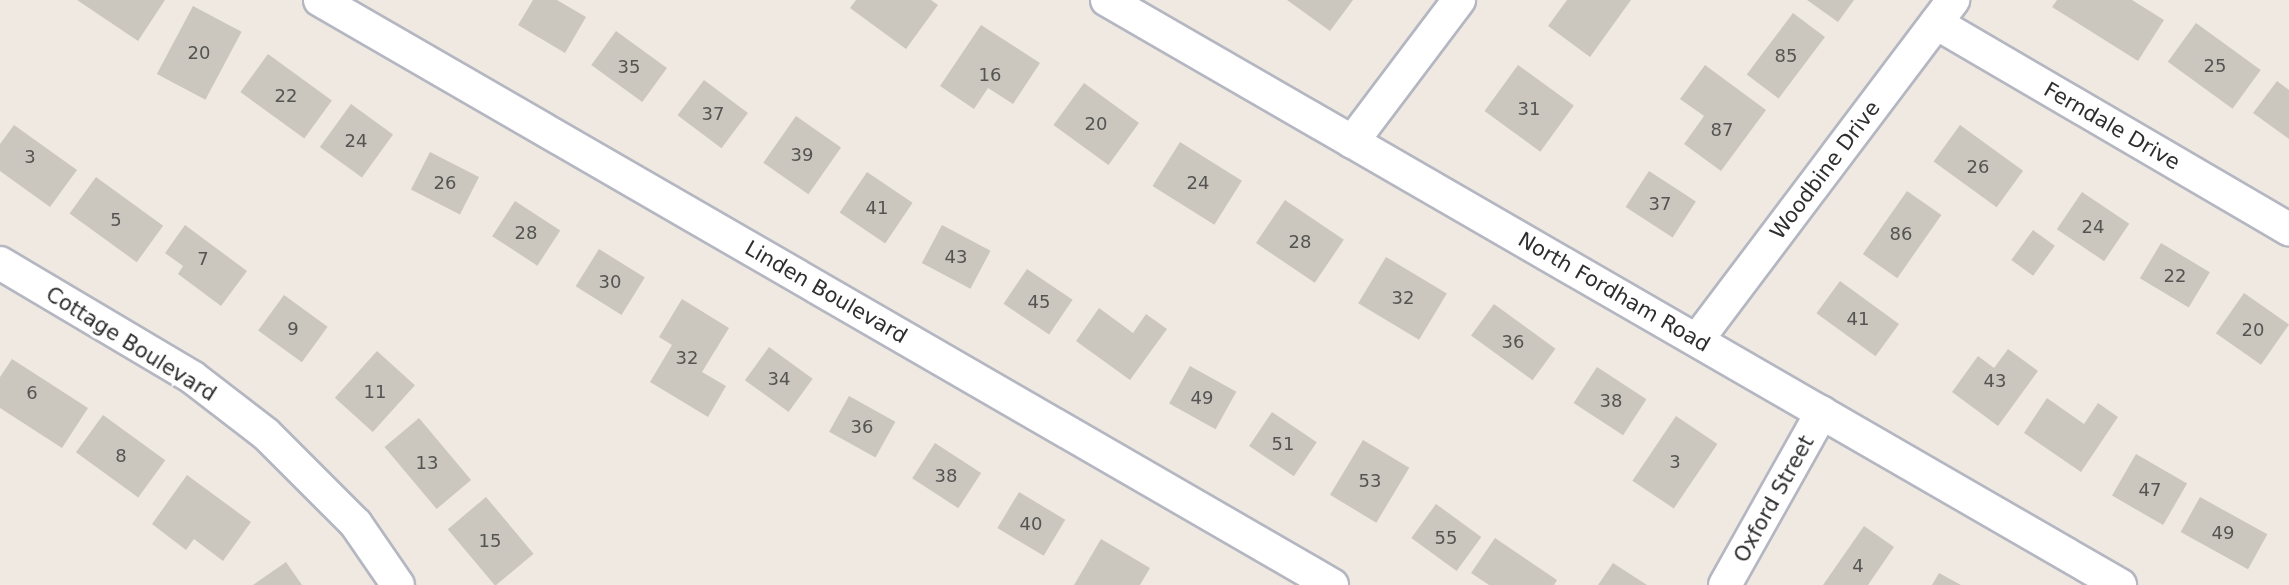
<!DOCTYPE html>
<style>
body{margin:0}
#map{position:relative;width:2289px;height:585px;overflow:hidden;background:#efe9e1;font-family:"DejaVu Sans",sans-serif}
div>[style]{position:absolute}
.building>*{inset:0;background:#cbc7bf;transform-origin:0 0}
.roads{filter:drop-shadow(2px 0 #b4b7c1) drop-shadow(-2px 0 #b4b7c1) drop-shadow(0 2px #b4b7c1) drop-shadow(0 -2px #b4b7c1)}
.street>*{height:32px;margin:-16px;padding:0 16px;transform-origin:16px;border-radius:16px;background:#fff}
span{translate:-50% -50%;white-space:nowrap;text-align:center;line-height:1.15;-webkit-text-stroke:7px #fff;paint-order:stroke}
.number-label{font-size:18px;color:#555452}
.number-label span{-webkit-text-stroke-width:0}
.street-label{font-size:21px;color:#2e2e2e}
</style>
<div id="map">
<div class="building">
<i style="clip-path:polygon(77px 0,165px 0,138px 41px)"></i>
<i style="clip-path:polygon(533px 0,557px 0,586px 17px,565px 53px,518px 25px)"></i>
<i style="clip-path:polygon(856px 0,931px 0,938px 5px,906px 49px,850px 8px)"></i>
<i style="clip-path:polygon(1287px 0,1353px 0,1330px 31px)"></i>
<i style="clip-path:polygon(1567px 0,1631px 0,1590px 57px,1548px 26px)"></i>
<i style="clip-path:polygon(1807px 0,1854px 0,1838px 22px)"></i>
<i style="clip-path:polygon(2057px 0,2132px 0,2164px 20px,2138px 61px,2052px 7px)"></i>
<i style="left:193px;top:6px;width:55px;height:77px;rotate:28deg"></i>
<i style="left:1793px;top:13px;width:40px;height:77px;rotate:37deg"></i>
<i style="left:2196px;top:23px;width:80px;height:48px;rotate:36deg"></i>
<i style="clip-path:polygon(981px 25px,1040px 63px,1013px 104px,988px 88px,974px 109px,940px 86px)"></i>
<i style="left:616px;top:31px;width:63px;height:42px;rotate:36deg"></i>
<i style="left:268px;top:54px;width:79px;height:47px;rotate:36deg"></i>
<i style="left:1518px;top:65px;width:69px;height:57px;rotate:36deg"></i>
<i style="clip-path:polygon(1705px 65px,1766px 110px,1721px 171px,1684px 144px,1704px 116px,1680px 99px)"></i>
<i style="left:704px;top:80px;width:55px;height:44px;rotate:37deg"></i>
<i style="clip-path:polygon(2277px 81px,2289px 90px,2289px 139px,2253px 113px)"></i>
<i style="left:1084px;top:83px;width:68px;height:52px;rotate:36deg"></i>
<i style="left:351px;top:104px;width:52px;height:53px;rotate:36deg"></i>
<i style="left:796px;top:116px;width:55px;height:57px;rotate:35deg"></i>
<i style="clip-path:polygon(14px 125px,77px 170px,50px 207px,0 171px,0 144px)"></i>
<i style="left:1960px;top:125px;width:78px;height:45px;rotate:36deg"></i>
<i style="left:1180px;top:142px;width:73px;height:52px;rotate:32deg"></i>
<i style="left:430px;top:152px;width:55px;height:42px;rotate:27deg"></i>
<i style="left:1649px;top:171px;width:56px;height:43px;rotate:33deg"></i>
<i style="left:867px;top:172px;width:55px;height:49px;rotate:34deg"></i>
<i style="left:96px;top:177px;width:83px;height:45px;rotate:36deg"></i>
<i style="left:1907px;top:191px;width:42px;height:77px;rotate:35deg"></i>
<i style="left:2082px;top:192px;width:57px;height:45px;rotate:34deg"></i>
<i style="left:1285px;top:200px;width:71px;height:52px;rotate:34deg"></i>
<i style="left:515px;top:201px;width:54px;height:42px;rotate:33deg"></i>
<i style="clip-path:polygon(185px 225px,247px 271px,221px 306px,178px 274px,183px 266px,165px 253px)"></i>
<i style="left:942px;top:225px;width:55px;height:43px;rotate:28deg"></i>
<i style="left:2033px;top:230px;width:27px;height:37px;rotate:36deg"></i>
<i style="left:2161px;top:243px;width:57px;height:41px;rotate:31deg"></i>
<i style="left:599px;top:249px;width:54px;height:44px;rotate:32deg"></i>
<i style="left:1386px;top:257px;width:71px;height:54px;rotate:31deg"></i>
<i style="left:1027px;top:269px;width:55px;height:42px;rotate:34deg"></i>
<i style="left:1840px;top:281px;width:73px;height:40px;rotate:36deg"></i>
<i style="left:2244px;top:293px;width:55px;height:49px;rotate:35deg"></i>
<i style="left:284px;top:295px;width:54px;height:44px;rotate:36deg"></i>
<i style="clip-path:polygon(682px 299px,729px 328px,702px 372px,726px 386px,708px 417px,650px 382px,672px 345px,659px 337px)"></i>
<i style="left:1494px;top:304px;width:76px;height:39px;rotate:36deg"></i>
<i style="clip-path:polygon(1099px 308px,1133px 333px,1146px 314px,1167px 329px,1130px 380px,1076px 341px)"></i>
<i style="left:769px;top:347px;width:54px;height:41px;rotate:36deg"></i>
<i style="clip-path:polygon(2008px 349px,2038px 371px,1998px 426px,1952px 392px,1978px 356px,1994px 368px)"></i>
<i style="left:377px;top:351px;width:51px;height:63px;rotate:42deg"></i>
<i style="clip-path:polygon(12px 359px,88px 408px,62px 448px,0 408px,0 377px)"></i>
<i style="left:1190px;top:366px;width:53px;height:43px;rotate:29deg"></i>
<i style="left:1597px;top:367px;width:59px;height:43px;rotate:33deg"></i>
<i style="left:849px;top:396px;width:53px;height:41px;rotate:29deg"></i>
<i style="clip-path:polygon(2047px 398px,2084px 424px,2098px 403px,2118px 417px,2081px 472px,2024px 433px)"></i>
<i style="left:1272px;top:412px;width:54px;height:41px;rotate:34deg"></i>
<i style="left:103px;top:415px;width:77px;height:46px;rotate:36deg"></i>
<i style="left:1676px;top:416px;width:50px;height:78px;rotate:34deg"></i>
<i style="left:419px;top:418px;width:81px;height:45px;rotate:50deg"></i>
<i style="left:1363px;top:440px;width:54px;height:64px;rotate:31deg"></i>
<i style="left:935px;top:443px;width:55px;height:42px;rotate:33deg"></i>
<i style="left:2136px;top:454px;width:59px;height:48px;rotate:30deg"></i>
<i style="clip-path:polygon(187px 475px,251px 522px,223px 561px,194px 539px,186px 550px,152px 524px)"></i>
<i style="left:1019px;top:492px;width:54px;height:42px;rotate:31deg"></i>
<i style="left:486px;top:497px;width:74px;height:50px;rotate:50deg"></i>
<i style="left:2200px;top:497px;width:77px;height:40px;rotate:29deg"></i>
<i style="left:1436px;top:504px;width:56px;height:42px;rotate:36deg"></i>
<i style="clip-path:polygon(1864px 526px,1894px 547px,1868px 585px,1823px 585px)"></i>
<i style="clip-path:polygon(1495px 538px,1557px 580px,1554px 585px,1489px 585px,1471px 573px)"></i>
<i style="clip-path:polygon(1101px 539px,1150px 568px,1140px 585px,1074px 585px)"></i>
<i style="clip-path:polygon(286px 562px,302px 585px,253px 585px)"></i>
<i style="clip-path:polygon(1613px 563px,1647px 585px,1598px 585px)"></i>
<i style="clip-path:polygon(1939px 573px,1961px 585px,1932px 585px)"></i>
</div>
<div class="roads">
<div class="street">
<i style="left:320px;top:0;width:1169px;rotate:30.03deg"></i>
<i style="left:1107px;top:0;width:1170px;rotate:30.01deg"></i>
<i style="left:1936px;top:23px;width:409px;rotate:30.3deg"></i>
<i style="left:1352px;top:142px;width:178px;rotate:-53deg"></i>
<i style="left:0;top:263px;width:223px;rotate:30.7deg"></i>
<i style="left:192px;top:377px;width:93px;rotate:37.6deg"></i>
<i style="left:266px;top:434px;width:127px;rotate:45deg"></i>
<i style="left:356px;top:524px;width:74px;rotate:55.5deg"></i>
<i style="left:1697px;top:340px;width:426px;rotate:-53deg"></i>
<i style="left:1725px;top:585px;width:198px;rotate:-60.7deg"></i>
</div>
</div>
<div class="number-label">
<span style="left:199px;top:53px">20</span>
<span style="left:1786px;top:56px">85</span>
<span style="left:2215px;top:66px">25</span>
<span style="left:629px;top:67px">35</span>
<span style="left:990px;top:75px">16</span>
<span style="left:286px;top:96px">22</span>
<span style="left:1529px;top:109px">31</span>
<span style="left:713px;top:114px">37</span>
<span style="left:1096px;top:124px">20</span>
<span style="left:1722px;top:130px">87</span>
<span style="left:356px;top:141px">24</span>
<span style="left:802px;top:155px">39</span>
<span style="left:30px;top:157px">3</span>
<span style="left:1978px;top:167px">26</span>
<span style="left:445px;top:183px">26</span>
<span style="left:1198px;top:183px">24</span>
<span style="left:1660px;top:204px">37</span>
<span style="left:877px;top:208px">41</span>
<span style="left:116px;top:220px">5</span>
<span style="left:2093px;top:227px">24</span>
<span style="left:526px;top:233px">28</span>
<span style="left:1901px;top:234px">86</span>
<span style="left:1300px;top:242px">28</span>
<span style="left:956px;top:257px">43</span>
<span style="left:203px;top:259px">7</span>
<span style="left:2175px;top:276px">22</span>
<span style="left:610px;top:282px">30</span>
<span style="left:1403px;top:298px">32</span>
<span style="left:1039px;top:302px">45</span>
<span style="left:1858px;top:319px">41</span>
<span style="left:293px;top:329px">9</span>
<span style="left:2253px;top:330px">20</span>
<span style="left:1513px;top:342px">36</span>
<span style="left:687px;top:358px">32</span>
<span style="left:779px;top:379px">34</span>
<span style="left:1995px;top:381px">43</span>
<span style="left:375px;top:392px">11</span>
<span style="left:32px;top:393px">6</span>
<span style="left:1202px;top:398px">49</span>
<span style="left:1611px;top:401px">38</span>
<span style="left:862px;top:427px">36</span>
<span style="left:1283px;top:444px">51</span>
<span style="left:121px;top:456px">8</span>
<span style="left:1675px;top:462px">3</span>
<span style="left:427px;top:463px">13</span>
<span style="left:946px;top:476px">38</span>
<span style="left:1370px;top:481px">53</span>
<span style="left:2150px;top:490px">47</span>
<span style="left:1031px;top:524px">40</span>
<span style="left:2223px;top:533px">49</span>
<span style="left:1446px;top:538px">55</span>
<span style="left:490px;top:541px">15</span>
<span style="left:1858px;top:566px">4</span>
</div>
<div class="street-label">
<span style="left:2112px;top:126px;rotate:30deg">Ferndale Drive</span>
<span style="left:1825px;top:170px;rotate:-53deg">Woodbine Drive</span>
<span style="left:826px;top:292px;rotate:30deg">Linden Boulevard</span>
<span style="left:1614px;top:292px;rotate:30deg">North Fordham Road</span>
<span style="left:131px;top:344px;rotate:32deg">Cottage Boulevard</span>
<span style="left:1774px;top:499px;rotate:-61deg">Oxford Street</span>
</div>
</div>
